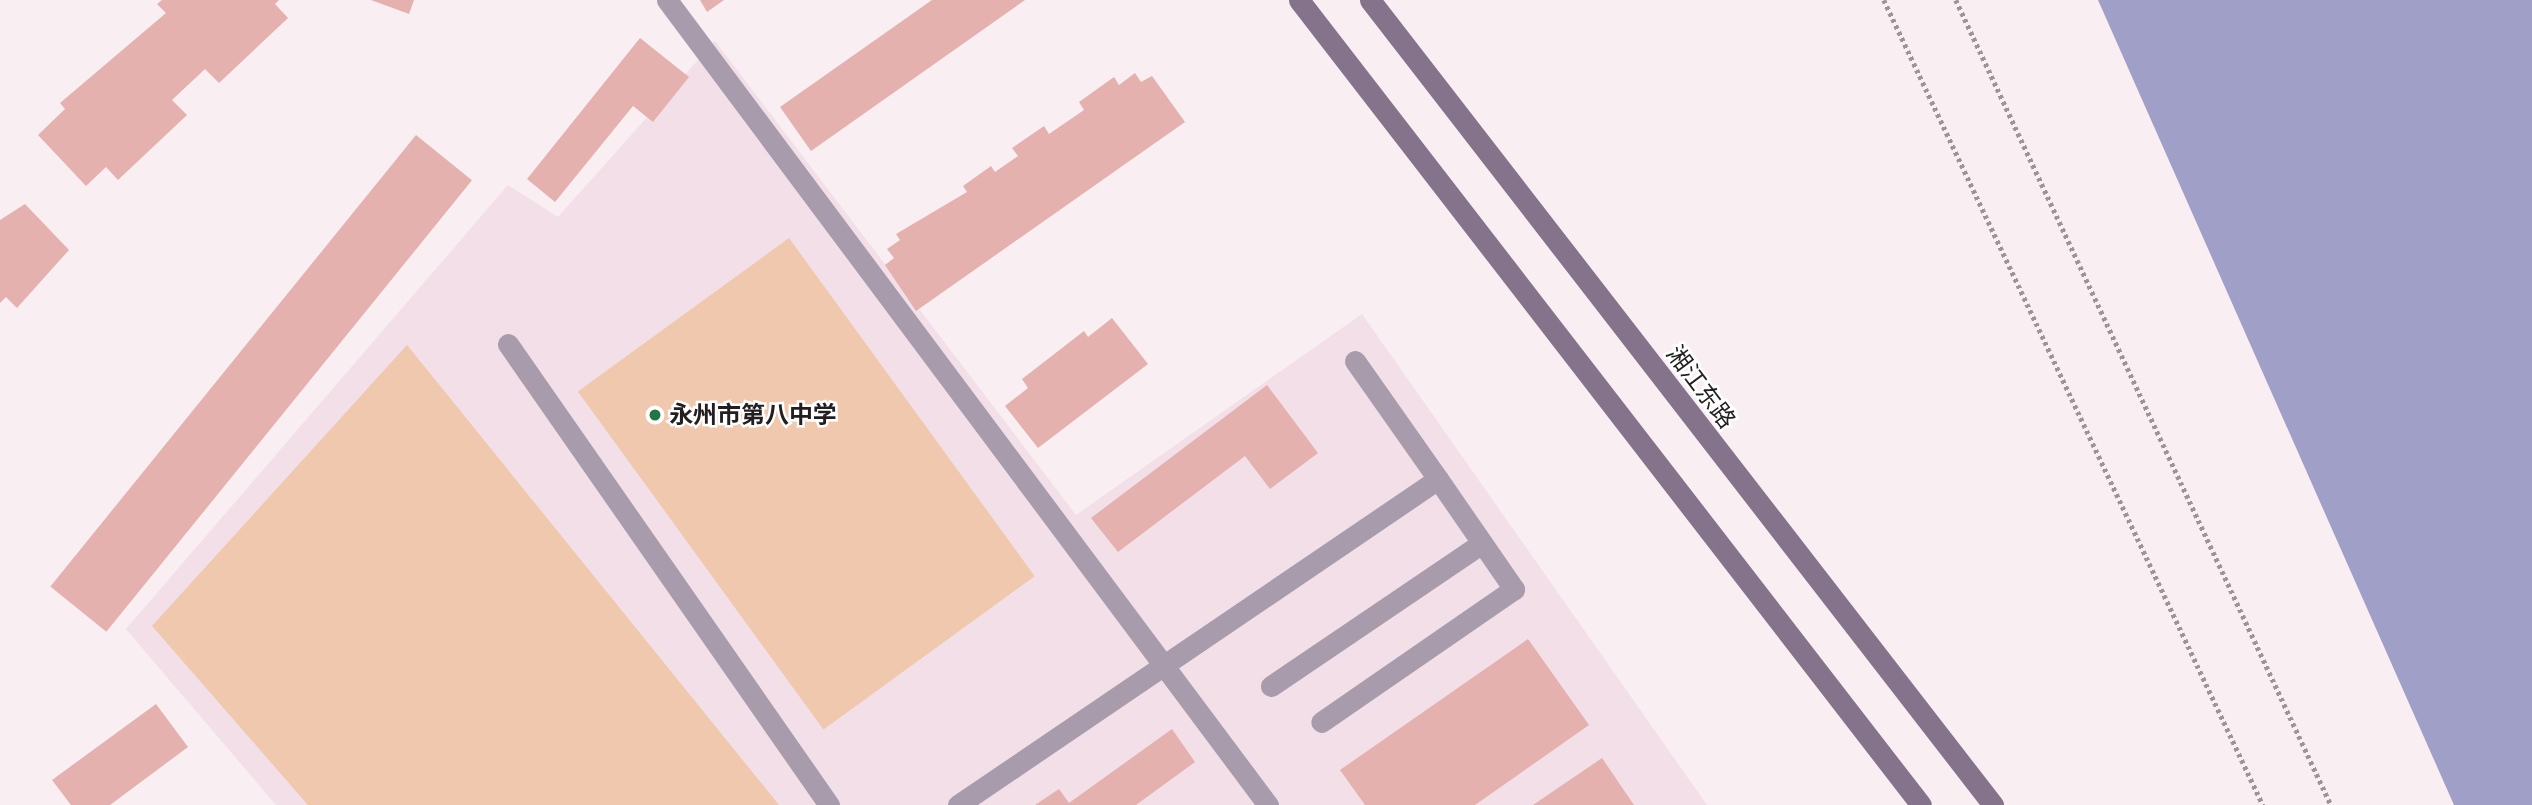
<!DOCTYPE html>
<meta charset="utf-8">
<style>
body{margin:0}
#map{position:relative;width:2532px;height:805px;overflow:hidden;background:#f9eef2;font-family:"PT Sans","Noto Sans SC",sans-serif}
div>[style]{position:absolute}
.built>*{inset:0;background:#f2dfe7}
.green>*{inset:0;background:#efc8ad;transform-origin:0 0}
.water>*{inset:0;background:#9f9fc8}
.building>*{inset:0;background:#e4b1ae;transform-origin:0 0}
.path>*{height:4.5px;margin-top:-2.25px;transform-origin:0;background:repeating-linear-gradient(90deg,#9c9497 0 3.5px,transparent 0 7px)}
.lane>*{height:21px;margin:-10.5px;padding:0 10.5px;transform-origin:10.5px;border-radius:10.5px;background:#a89cac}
.secondary>*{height:21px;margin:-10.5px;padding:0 10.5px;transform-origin:10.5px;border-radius:10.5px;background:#85738b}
.dots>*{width:19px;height:19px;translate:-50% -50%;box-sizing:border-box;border:4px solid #fff;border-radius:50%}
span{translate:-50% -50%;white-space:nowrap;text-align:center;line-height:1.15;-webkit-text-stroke:5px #fff;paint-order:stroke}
.street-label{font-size:24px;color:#231f21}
.poi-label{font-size:24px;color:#231f21;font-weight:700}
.left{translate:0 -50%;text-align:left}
</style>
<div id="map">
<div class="built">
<i style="clip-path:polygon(715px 41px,1076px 515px,1362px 314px,1707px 805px,276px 805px,126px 629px,508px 185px,558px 217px)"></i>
</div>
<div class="green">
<i style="left:789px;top:238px;width:418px;height:261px;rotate:54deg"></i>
<i style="clip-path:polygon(407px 345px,779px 805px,308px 805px,152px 626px)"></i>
</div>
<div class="water">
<i style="clip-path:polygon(2098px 0,2532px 0,2532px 805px,2454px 805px)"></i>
</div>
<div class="building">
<i style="clip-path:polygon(162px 0,279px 0,275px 4px,288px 18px,219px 83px,205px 69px,172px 100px,187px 115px,118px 180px,106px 167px,86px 186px,38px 135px,65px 109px,60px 103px,166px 13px,157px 4px)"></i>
<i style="clip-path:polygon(371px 0,414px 0,409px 14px)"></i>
<i style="clip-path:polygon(700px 0,724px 0,707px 12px)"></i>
<i style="clip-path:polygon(932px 0,1025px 0,811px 151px,780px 107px)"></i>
<i style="clip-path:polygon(640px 38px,689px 77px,653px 122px,633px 106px,555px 202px,527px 179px)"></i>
<i style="clip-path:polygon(1135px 73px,1141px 82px,1152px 76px,1185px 122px,916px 311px,885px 265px,894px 258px,887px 249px,900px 240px,896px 234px,967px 192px,963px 186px,991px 166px,995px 172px,1018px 156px,1012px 148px,1044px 126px,1049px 134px,1084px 110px,1079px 102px,1114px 77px,1119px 85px)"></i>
<i style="left:416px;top:135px;width:72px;height:581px;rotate:39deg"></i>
<i style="clip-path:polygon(25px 204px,69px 250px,17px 308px,6px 297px,0 303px,0 220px)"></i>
<i style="clip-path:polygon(1112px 318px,1148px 364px,1038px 448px,1005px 406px,1028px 388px,1022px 379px,1084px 331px,1088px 337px)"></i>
<i style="clip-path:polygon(1267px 385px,1318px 453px,1270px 489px,1245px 456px,1118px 552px,1091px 518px)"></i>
<i style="clip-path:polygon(1528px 639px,1589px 725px,1475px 805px,1365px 805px,1340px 770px)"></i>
<i style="clip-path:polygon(156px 704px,188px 747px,110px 805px,71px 805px,52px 780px)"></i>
<i style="clip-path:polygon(1172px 729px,1195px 762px,1136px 805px,1035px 805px,1059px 789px,1069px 803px)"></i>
<i style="clip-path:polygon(1602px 758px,1634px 805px,1533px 805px)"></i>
</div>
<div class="path">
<i style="left:1884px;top:0;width:890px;rotate:64.79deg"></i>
<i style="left:1956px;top:0;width:888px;rotate:65.02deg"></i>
</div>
<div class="lane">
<i style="left:667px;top:0;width:1005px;rotate:53.26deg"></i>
<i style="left:508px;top:344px;width:562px;rotate:55.15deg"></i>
<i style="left:1355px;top:361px;width:144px;rotate:54.9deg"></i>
<i style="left:1271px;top:686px;width:255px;rotate:-34.1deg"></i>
<i style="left:958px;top:805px;width:580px;rotate:-34.18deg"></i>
<i style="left:1438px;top:479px;width:134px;rotate:55.4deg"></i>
<i style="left:1514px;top:589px;width:234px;rotate:145.4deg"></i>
</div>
<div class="secondary">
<i style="left:1299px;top:0;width:1017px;rotate:52.31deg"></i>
<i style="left:1370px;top:0;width:1018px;rotate:52.26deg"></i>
</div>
<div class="dots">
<i style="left:655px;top:415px;background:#227546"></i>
</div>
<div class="street-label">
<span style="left:1701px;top:387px;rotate:53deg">湘江东路</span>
</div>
<div class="poi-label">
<span class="left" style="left:669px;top:415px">永州市第八中学</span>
</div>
</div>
